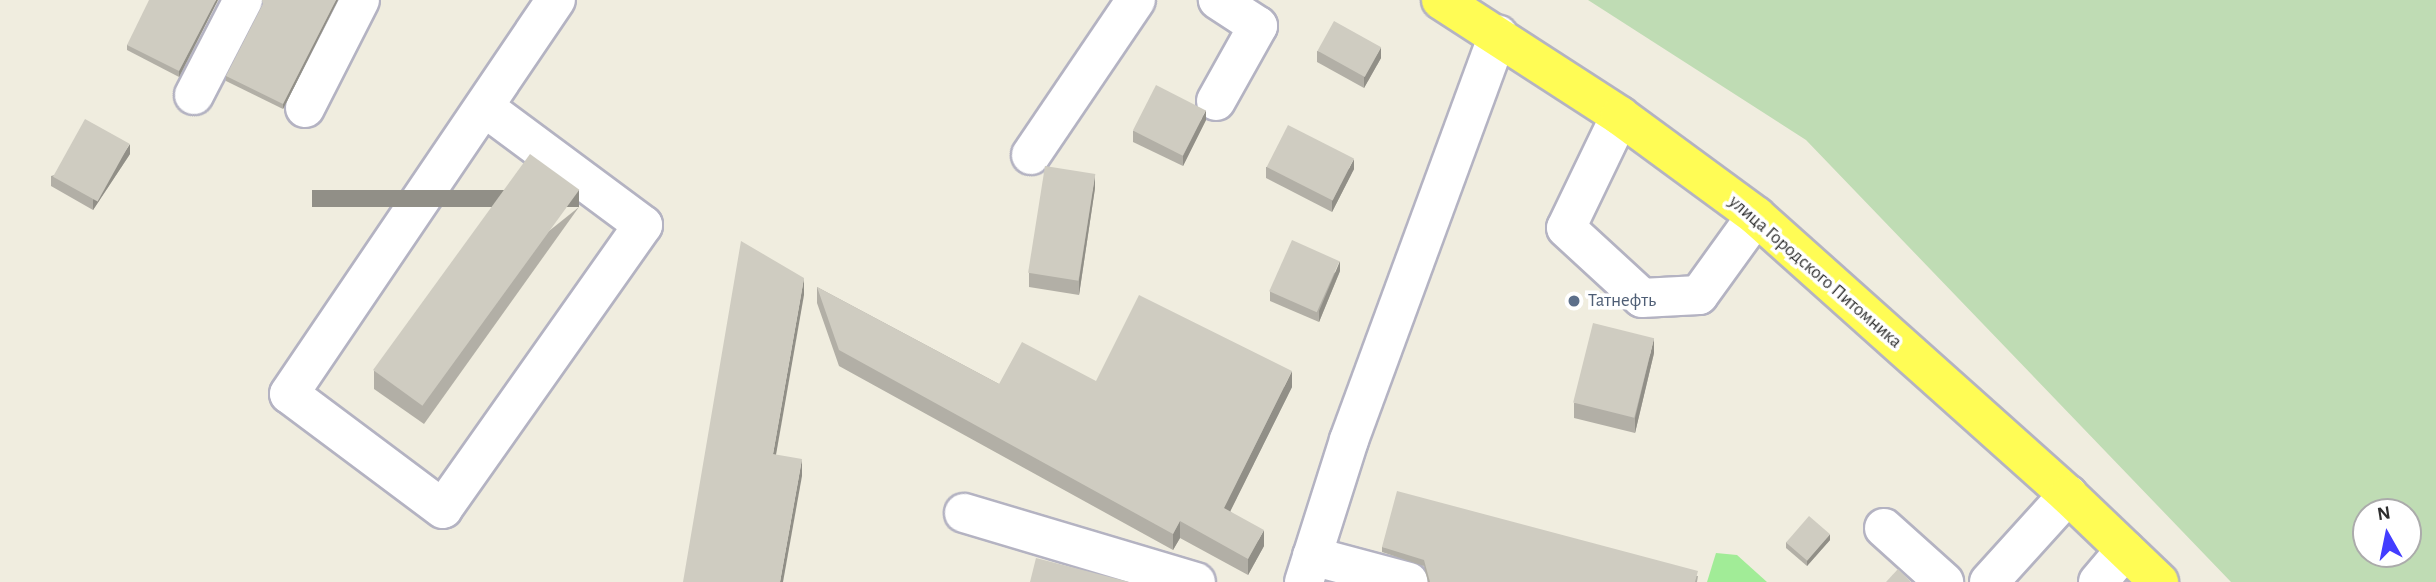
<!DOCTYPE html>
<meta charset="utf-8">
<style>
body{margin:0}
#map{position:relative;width:2436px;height:582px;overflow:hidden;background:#f0eddf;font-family:"Alegreya Sans",sans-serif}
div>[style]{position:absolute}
.green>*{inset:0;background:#a1ec97}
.cemetery>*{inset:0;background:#bfdcb4}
.roads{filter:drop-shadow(2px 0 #b4b3c2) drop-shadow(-2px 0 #b4b3c2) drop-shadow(0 2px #b4b3c2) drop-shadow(0 -2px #b4b3c2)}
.minor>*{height:38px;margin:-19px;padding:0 19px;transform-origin:19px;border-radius:19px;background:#fff}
.major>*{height:38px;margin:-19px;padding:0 19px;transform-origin:19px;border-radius:19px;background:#fffc55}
.wall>*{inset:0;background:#b2afa6}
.shaded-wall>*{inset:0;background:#918f87;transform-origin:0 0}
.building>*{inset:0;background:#cfccc1;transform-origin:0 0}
.dots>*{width:19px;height:19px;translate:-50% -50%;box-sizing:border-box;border:4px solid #fff;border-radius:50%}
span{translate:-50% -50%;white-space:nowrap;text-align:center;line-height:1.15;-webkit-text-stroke:7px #fff;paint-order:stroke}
.street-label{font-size:19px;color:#2e2e2e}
.service-label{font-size:19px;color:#4e5e75}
.left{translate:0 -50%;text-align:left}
.north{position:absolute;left:2352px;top:498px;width:70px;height:70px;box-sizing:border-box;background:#fff;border:2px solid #ababab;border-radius:50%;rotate:351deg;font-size:19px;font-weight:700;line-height:28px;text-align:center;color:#2e2e2e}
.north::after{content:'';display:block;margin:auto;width:24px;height:32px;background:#433dff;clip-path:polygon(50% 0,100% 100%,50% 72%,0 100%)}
</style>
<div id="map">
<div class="green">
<i style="clip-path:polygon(1716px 553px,1737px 555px,1767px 582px,1707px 582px)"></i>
</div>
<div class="cemetery">
<i style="clip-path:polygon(evenodd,1588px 0,2436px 0,2436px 582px,2231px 582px,1806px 140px,1588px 0,2366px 512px,2408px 512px,2408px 554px,2366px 554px,2366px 512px)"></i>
</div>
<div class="roads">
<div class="minor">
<i style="left:194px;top:95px;width:107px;rotate:-62.7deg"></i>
<i style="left:1216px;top:101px;width:86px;rotate:-60.8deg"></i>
<i style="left:1258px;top:26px;width:48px;rotate:-147deg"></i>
<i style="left:484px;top:107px;width:198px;rotate:36.6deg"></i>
<i style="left:643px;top:225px;width:347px;rotate:125.2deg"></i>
<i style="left:443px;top:509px;width:192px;rotate:-143.2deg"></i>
<i style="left:289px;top:394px;width:476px;rotate:-55.9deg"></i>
<i style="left:305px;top:108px;width:121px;rotate:-63deg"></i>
<i style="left:1620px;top:116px;width:124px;rotate:115.7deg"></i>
<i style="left:1566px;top:228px;width:103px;rotate:42.6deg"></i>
<i style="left:1642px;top:298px;width:57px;rotate:-3deg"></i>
<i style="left:1699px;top:295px;width:97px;rotate:-54.2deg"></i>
<i style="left:1031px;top:155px;width:187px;rotate:-55.9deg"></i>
<i style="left:964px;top:513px;width:242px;rotate:16.6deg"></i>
<i style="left:1884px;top:528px;width:81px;rotate:42deg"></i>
<i style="left:1312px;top:556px;width:100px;rotate:15deg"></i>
<i style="left:1304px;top:582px;width:149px;rotate:-72.4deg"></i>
<i style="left:1349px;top:440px;width:432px;rotate:-69.8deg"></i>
<i style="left:1989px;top:582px;width:118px;rotate:-47.8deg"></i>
<i style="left:2098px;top:582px;width:42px;rotate:-49.8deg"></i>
</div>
<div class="major">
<i style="left:1441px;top:0;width:213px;rotate:32.9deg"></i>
<i style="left:1620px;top:116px;width:169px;rotate:36.3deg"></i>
<i style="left:1756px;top:216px;width:419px;rotate:41.8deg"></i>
<i style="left:2068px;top:495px;width:126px;rotate:43.7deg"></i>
</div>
</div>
<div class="wall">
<i style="clip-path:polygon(218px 0,179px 77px,127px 50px,127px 45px)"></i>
<i style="clip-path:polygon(338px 0,283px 109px,226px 81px,226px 76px)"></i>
<i style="clip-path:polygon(1317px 51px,1381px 58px,1364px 88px,1317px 62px)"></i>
<i style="clip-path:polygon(1206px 120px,1183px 166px,1133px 142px,1133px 131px)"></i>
<i style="clip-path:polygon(130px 154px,93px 210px,51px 186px,51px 176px)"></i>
<i style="clip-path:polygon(1266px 167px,1354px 169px,1332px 212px,1266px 178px)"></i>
<i style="clip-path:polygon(1095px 188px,1079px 295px,1029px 287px,1029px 273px)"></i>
<i style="clip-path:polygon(579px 207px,424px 424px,374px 389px,374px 371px)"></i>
<i style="clip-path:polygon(1340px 271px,1319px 322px,1270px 301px,1270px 291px)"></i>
<i style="clip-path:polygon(817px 287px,999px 384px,1096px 381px,1292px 387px,1230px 511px,1264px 546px,1248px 575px,1180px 538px,1173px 550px,839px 366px,817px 303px)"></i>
<i style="clip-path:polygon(1654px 353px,1635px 433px,1574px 418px,1574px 403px)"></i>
<i style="clip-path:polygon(1830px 540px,1807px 566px,1786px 548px,1786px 542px)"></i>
<i style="clip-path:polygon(1382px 547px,1698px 576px,1697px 582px,1428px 582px,1424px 566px,1382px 552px)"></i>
</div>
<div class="shaded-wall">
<i style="clip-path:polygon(216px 0,218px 0,179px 77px,179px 71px)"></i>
<i style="clip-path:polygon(336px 0,338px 0,283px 109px,283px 104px)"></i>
<i style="clip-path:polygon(1381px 47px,1381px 58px,1364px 88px,1364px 77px)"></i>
<i style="clip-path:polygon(1206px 110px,1206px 120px,1183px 166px,1183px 156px)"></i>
<i style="clip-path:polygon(130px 144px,130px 154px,93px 210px,93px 200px)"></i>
<i style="clip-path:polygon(1354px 159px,1354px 169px,1332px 212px,1332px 201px)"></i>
<i style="clip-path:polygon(1095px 174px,1095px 188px,1079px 295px,1079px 280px)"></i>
<i style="left:579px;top:190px;width:17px;height:267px;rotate:90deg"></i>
<i style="clip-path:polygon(1340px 261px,1340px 271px,1319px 322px,1319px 311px)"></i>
<i style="clip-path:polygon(804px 278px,804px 295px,773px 472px,773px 454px)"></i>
<i style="clip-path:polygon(1654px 338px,1654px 353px,1635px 433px,1635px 418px)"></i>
<i style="clip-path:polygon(1292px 371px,1292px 387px,1224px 524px,1224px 508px)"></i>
<i style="clip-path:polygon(802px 459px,802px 476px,783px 582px,780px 582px)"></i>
<i style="clip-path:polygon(1180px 521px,1180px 538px,1173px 550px,1173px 534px)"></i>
<i style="clip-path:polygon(1264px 530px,1264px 546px,1248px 575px,1248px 559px)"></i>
<i style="clip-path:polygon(1830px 534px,1830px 540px,1807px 566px,1807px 560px)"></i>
</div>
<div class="building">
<i style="clip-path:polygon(149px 0,216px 0,179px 71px,127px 45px)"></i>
<i style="clip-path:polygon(262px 0,336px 0,283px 104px,226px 76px,263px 4px)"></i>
<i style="left:1334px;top:21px;width:54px;height:34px;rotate:29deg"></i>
<i style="left:1156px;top:85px;width:56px;height:51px;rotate:27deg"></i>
<i style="left:85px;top:119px;width:51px;height:66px;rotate:29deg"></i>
<i style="left:1288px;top:125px;width:74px;height:47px;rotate:27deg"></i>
<i style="left:530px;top:154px;width:61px;height:267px;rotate:36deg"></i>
<i style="left:1045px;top:166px;width:51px;height:108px;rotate:9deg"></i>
<i style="left:1292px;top:240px;width:52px;height:56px;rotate:24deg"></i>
<i style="clip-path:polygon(741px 241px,804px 278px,773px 454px,802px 459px,780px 582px,683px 582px)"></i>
<i style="clip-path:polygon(817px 287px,999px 384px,1022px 342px,1096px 381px,1139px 295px,1292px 371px,1224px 508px,1264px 530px,1248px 559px,1180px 521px,1173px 534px,839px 350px)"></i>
<i style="left:1593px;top:323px;width:63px;height:82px;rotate:14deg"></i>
<i style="clip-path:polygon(1397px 491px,1698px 571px,1695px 582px,1430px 582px,1424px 560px,1382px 547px)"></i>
<i style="left:1809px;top:516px;width:28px;height:35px;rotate:41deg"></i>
<i style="clip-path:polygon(1036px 558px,1129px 582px,1030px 582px)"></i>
<i style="clip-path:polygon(1898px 569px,1911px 582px,1886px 582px)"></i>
</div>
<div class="dots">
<i style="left:1574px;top:301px;background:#5c6f8a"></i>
</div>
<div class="street-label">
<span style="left:1815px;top:272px;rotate:41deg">улица Городского Питомника</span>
</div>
<div class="service-label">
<span class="left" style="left:1588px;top:301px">Татнефть</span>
</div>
<div class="north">N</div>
</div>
